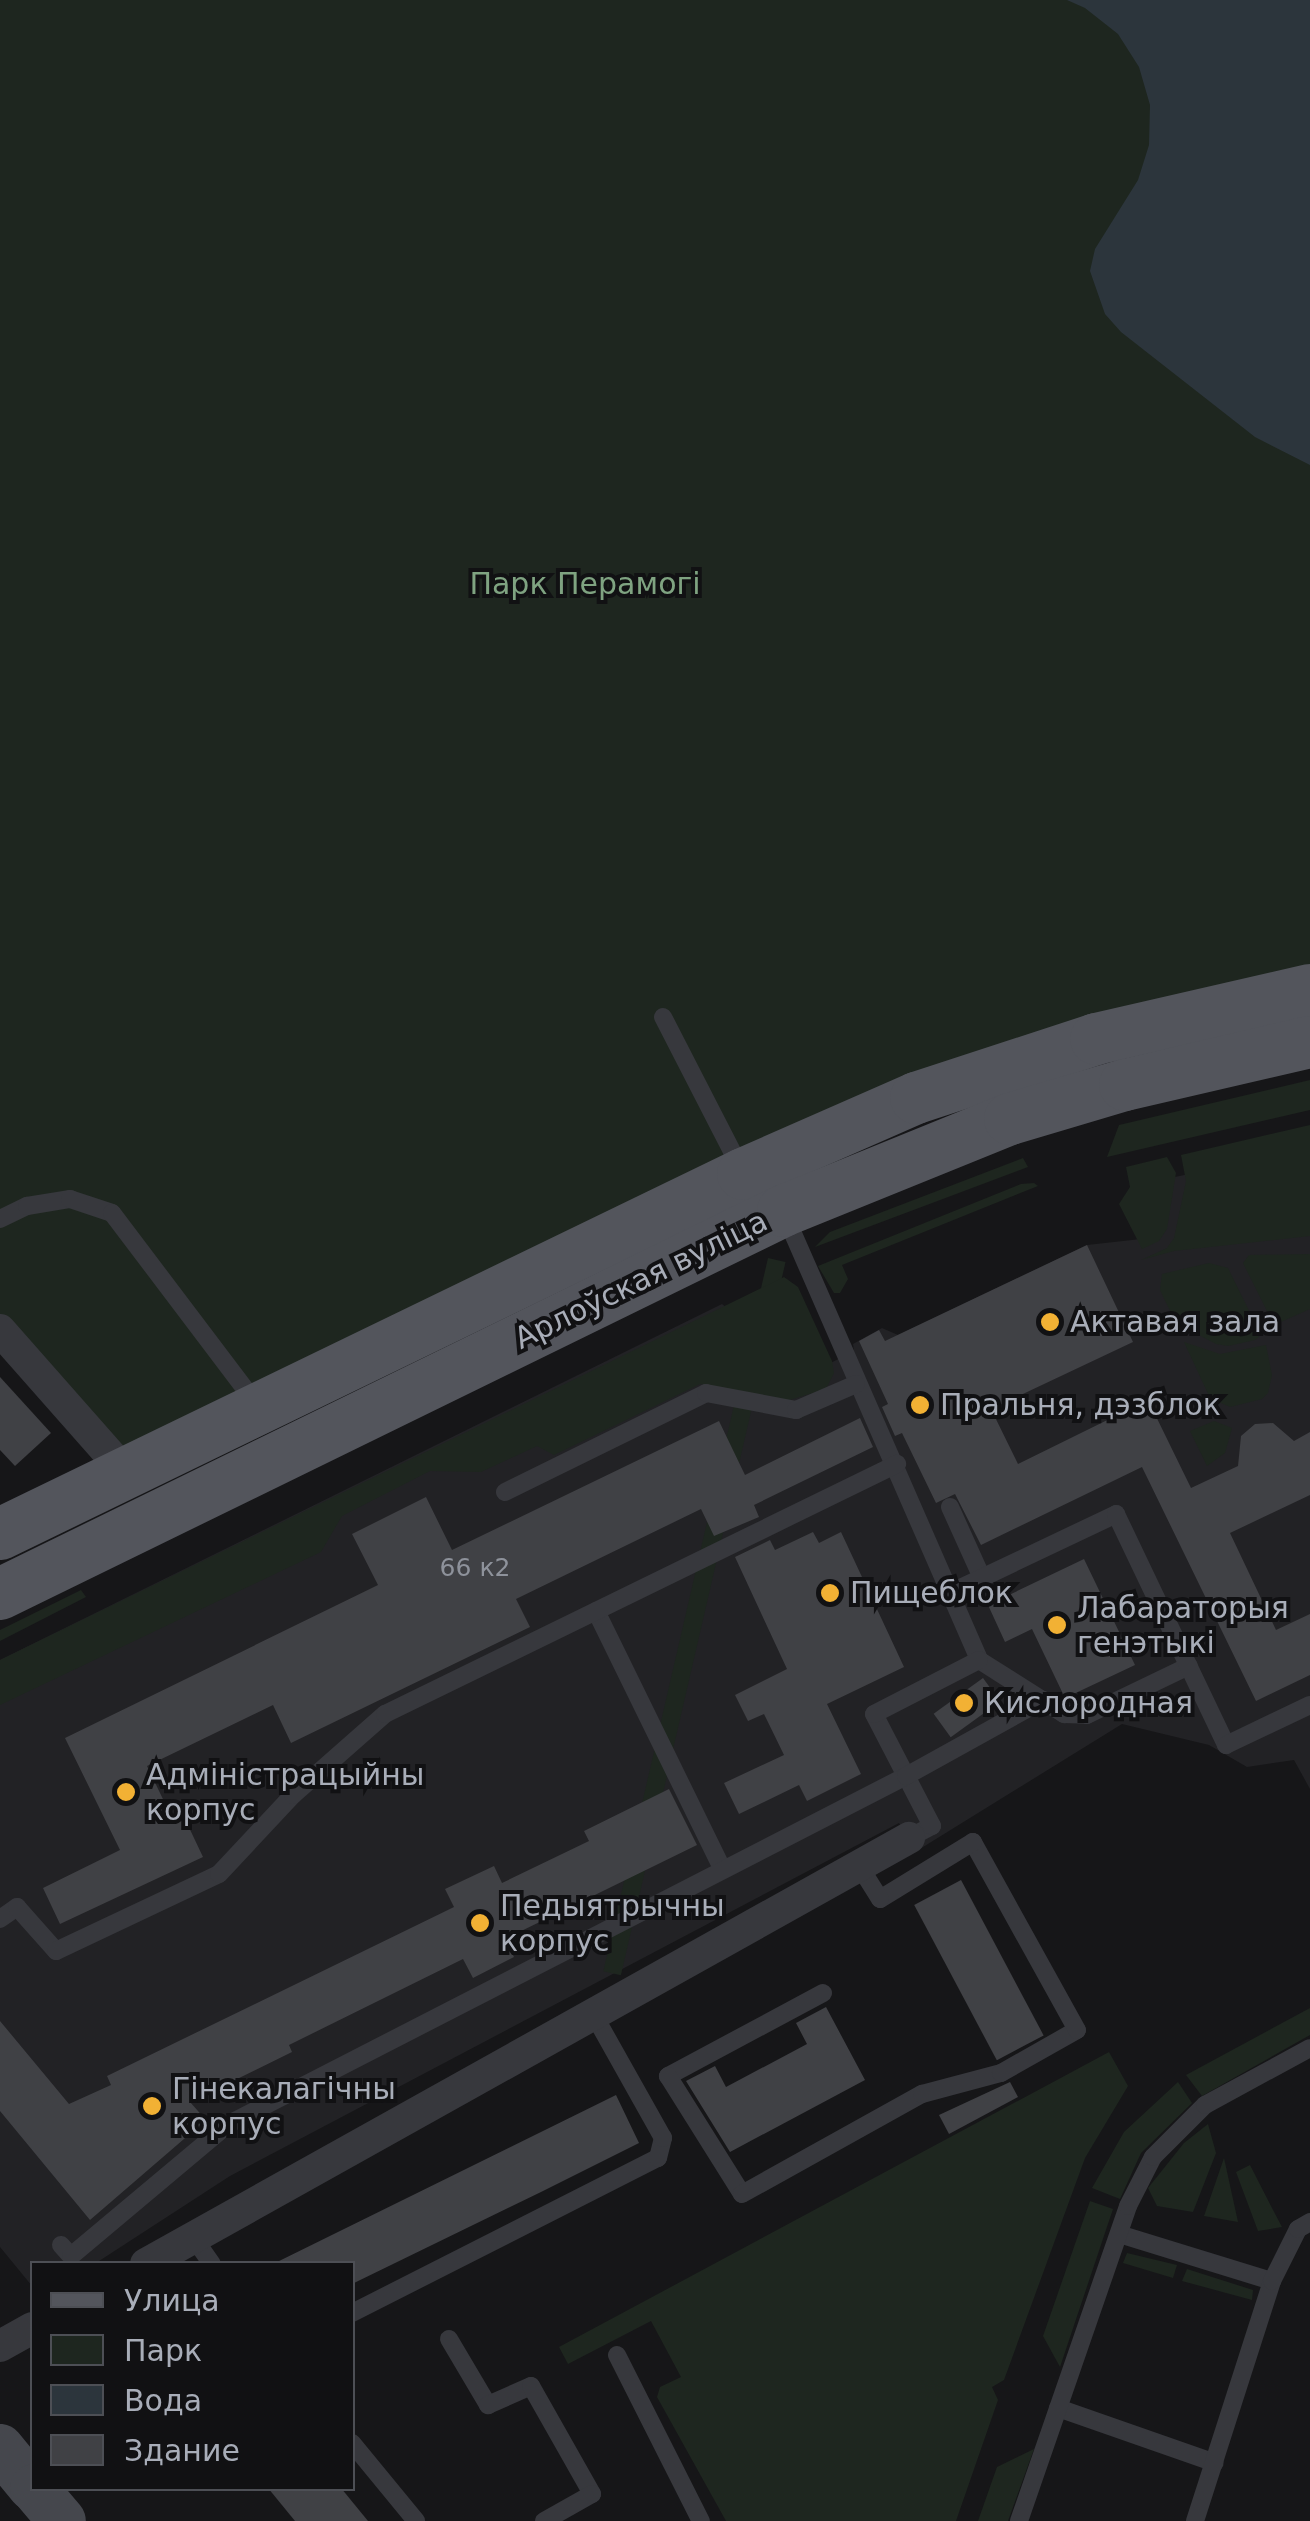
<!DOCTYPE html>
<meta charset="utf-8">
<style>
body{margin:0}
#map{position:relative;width:1310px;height:2521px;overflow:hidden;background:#161618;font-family:"DejaVu Sans",sans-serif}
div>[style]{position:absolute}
.built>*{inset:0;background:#222225}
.green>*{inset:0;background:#1e261f;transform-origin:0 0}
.water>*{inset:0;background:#2c353c}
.building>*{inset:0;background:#404145;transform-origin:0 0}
.lane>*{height:18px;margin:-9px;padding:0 9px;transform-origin:9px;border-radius:9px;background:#37383d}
.street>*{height:32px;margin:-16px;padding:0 16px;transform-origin:16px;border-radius:16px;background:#37383d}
.secondary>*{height:48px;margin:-24px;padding:0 24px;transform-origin:24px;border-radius:24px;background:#45474d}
.primary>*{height:52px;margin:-26px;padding:0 26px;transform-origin:26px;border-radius:26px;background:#53555c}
.dots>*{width:28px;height:28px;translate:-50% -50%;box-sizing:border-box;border:5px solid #111113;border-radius:50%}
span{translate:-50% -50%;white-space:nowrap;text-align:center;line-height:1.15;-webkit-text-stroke:8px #111113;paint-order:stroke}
.number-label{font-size:25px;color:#8e929b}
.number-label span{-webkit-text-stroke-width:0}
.park-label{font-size:30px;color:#7fa381}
.street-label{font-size:30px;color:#a8adb8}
.poi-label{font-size:30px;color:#a8adb8}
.left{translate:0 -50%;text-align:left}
.legend{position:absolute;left:30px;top:2261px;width:325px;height:230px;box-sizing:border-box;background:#111113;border:2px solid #4d4f55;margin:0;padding:12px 18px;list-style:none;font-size:30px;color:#a8adb8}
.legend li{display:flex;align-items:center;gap:20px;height:50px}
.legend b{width:50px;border:2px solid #4d4f55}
</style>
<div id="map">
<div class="built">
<i style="clip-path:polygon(1310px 1148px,1310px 1789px,1294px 1760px,1247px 1767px,1209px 1745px,1122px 1724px,915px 1852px,899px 1823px,230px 2176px,96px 2263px,32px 2264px,32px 2286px,0 2247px,0 1660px,722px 1304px,809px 1374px,854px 1351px,853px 1344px,882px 1328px,898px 1335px,1087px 1245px,1150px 1238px,1161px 1180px)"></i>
</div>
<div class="green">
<i style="clip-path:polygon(0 0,1310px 0,1310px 975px,1189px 1002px,110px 1454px,0 1330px)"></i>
<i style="clip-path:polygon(1310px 1080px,1310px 1110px,1107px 1157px,1119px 1125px)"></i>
<i style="clip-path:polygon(1310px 1125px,1310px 1236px,1174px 1251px,1141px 1260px,1167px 1248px,1174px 1238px,1186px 1181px,1181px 1155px)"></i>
<i style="clip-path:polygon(1167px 1157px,1176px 1173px,1167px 1229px,1159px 1241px,1142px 1249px,1119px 1204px,1130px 1187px,1126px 1167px)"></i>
<i style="clip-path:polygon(1023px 1158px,1028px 1167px,815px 1247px,830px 1232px)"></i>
<i style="clip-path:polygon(1034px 1183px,1038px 1186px,842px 1265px,848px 1279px,840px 1293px,834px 1293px,818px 1266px,1021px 1184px)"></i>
<i style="clip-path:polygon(1310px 1254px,1310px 1309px,1274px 1325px,1243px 1263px,1249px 1255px)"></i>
<i style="left:768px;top:1258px;width:18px;height:732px;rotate:13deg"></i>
<i style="clip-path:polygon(1209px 1263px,1228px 1268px,1261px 1335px,1255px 1340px,1228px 1346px,1216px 1344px,1176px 1323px,1160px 1290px,1162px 1274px)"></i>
<i style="clip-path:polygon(784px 1277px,798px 1287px,832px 1361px,834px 1373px,826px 1389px,786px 1401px,700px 1384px,554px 1455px,537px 1446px,481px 1472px,430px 1471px,342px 1516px,321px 1552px,0 1705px,0 1660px)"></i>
<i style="clip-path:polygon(1184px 1342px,1220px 1354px,1266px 1345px,1272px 1375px,1268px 1393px,1262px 1399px,1230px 1407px,1210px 1398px)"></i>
<i style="clip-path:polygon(1214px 1421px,1232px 1428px,1225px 1453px,1207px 1466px,1190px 1431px)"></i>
<i style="clip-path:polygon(81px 1590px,86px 1597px,0 1641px,0 1630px)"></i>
<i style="clip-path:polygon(1310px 2008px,1310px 2035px,1202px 2096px,1186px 2075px)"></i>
<i style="clip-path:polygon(1109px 2052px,1128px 2086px,1085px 2158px,1004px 2380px,992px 2387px,998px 2400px,956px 2521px,726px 2521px,657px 2397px,660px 2387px,681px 2377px,651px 2321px,568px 2364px,559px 2347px)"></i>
<i style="clip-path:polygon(1178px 2082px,1192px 2103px,1141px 2153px,1120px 2199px,1092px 2188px,1124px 2132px)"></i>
<i style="clip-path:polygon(1208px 2124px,1216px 2153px,1193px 2212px,1157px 2206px,1148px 2188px,1184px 2143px)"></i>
<i style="clip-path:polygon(1224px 2158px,1238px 2222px,1204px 2216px)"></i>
<i style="clip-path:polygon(1250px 2165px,1272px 2208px,1282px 2227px,1258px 2231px,1236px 2172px)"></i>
<i style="clip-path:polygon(1090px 2201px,1113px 2209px,1060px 2367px,1043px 2336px)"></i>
<i style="clip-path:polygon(1127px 2253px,1177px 2265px,1173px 2278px,1123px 2263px)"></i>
<i style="clip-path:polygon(1187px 2269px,1253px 2290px,1252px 2300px,1182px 2281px)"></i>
<i style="clip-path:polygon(1034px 2449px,1008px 2521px,978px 2521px,997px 2467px)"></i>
</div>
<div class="water">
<i style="clip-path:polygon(1067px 0,1310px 0,1310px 465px,1255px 437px,1121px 332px,1105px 314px,1090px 271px,1095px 249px,1138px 180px,1149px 145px,1150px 105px,1139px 67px,1118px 34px,1085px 8px)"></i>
</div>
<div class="building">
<i style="clip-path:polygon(1087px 1245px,1133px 1342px,991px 1409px,1018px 1464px,1148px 1400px,1191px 1488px,1238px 1466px,1241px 1436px,1255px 1424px,1273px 1423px,1294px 1441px,1310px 1432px,1310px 1495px,1230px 1533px,1276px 1630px,1310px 1614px,1310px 1675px,1256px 1701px,1142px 1467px,981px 1545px,955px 1494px,936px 1503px,902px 1433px,895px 1436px,882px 1407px,888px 1404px,859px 1341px,879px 1330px,885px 1341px)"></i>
<i style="clip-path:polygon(0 1377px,51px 1433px,15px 1466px,0 1450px)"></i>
<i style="clip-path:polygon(860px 1418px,873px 1447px,754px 1505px,759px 1517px,714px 1536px,701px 1509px,516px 1599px,530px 1627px,291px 1743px,273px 1705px,147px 1766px,175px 1824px,185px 1819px,203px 1857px,60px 1924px,43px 1888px,120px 1850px,65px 1738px,378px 1585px,352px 1534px,426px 1497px,452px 1550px,719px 1421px,745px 1475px)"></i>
<i style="clip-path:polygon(813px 1532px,819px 1543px,841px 1532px,904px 1667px,827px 1704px,861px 1774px,807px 1801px,799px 1785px,739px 1814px,724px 1783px,784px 1755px,764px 1714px,748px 1721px,735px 1695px,787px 1669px,735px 1557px,770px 1540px,775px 1550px)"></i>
<i style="clip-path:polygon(1084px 1559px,1135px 1665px,1065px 1698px,1032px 1629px,1005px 1642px,988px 1605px)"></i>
<i style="left:983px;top:1678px;width:29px;height:61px;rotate:54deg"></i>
<i style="clip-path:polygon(669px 1789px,697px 1845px,505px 1939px,514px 1957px,473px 1978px,463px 1959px,289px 2045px,292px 2052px,190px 2102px,206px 2120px,90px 2220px,0 2111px,0 2021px,69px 2104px,111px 2085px,107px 2076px,454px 1907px,445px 1889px,494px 1866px,502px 1883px,589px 1841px,584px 1831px)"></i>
<i style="left:961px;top:1880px;width:176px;height:53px;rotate:62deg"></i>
<i style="clip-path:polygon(826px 2007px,865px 2080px,730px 2152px,686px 2081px,715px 2066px,726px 2087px,807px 2044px,796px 2023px)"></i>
<i style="clip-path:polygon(1010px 2082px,1018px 2097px,949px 2134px,939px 2115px)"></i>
<i style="clip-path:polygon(616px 2095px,639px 2143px,541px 2192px,352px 2284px,352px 2264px,273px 2264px)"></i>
<i style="clip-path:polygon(268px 2488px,341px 2488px,368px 2521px,295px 2521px)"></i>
</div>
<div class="lane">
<i style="left:663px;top:1017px;width:171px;rotate:62.8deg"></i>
<i style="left:784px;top:1213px;width:488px;rotate:66.4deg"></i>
<i style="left:979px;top:1660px;width:101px;rotate:32.4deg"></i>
<i style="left:1064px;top:1714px;width:23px;rotate:2deg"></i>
<i style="left:1087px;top:1715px;width:113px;rotate:-25.7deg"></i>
<i style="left:0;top:1219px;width:30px;rotate:-26deg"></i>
<i style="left:27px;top:1206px;width:44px;rotate:-9.2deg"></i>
<i style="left:70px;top:1199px;width:44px;rotate:18.4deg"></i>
<i style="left:112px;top:1213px;width:242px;rotate:52.9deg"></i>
<i style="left:505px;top:1492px;width:224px;rotate:-26.2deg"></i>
<i style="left:706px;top:1393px;width:92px;rotate:10.7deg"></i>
<i style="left:796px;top:1410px;width:65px;rotate:-23.4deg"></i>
<i style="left:950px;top:1507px;width:78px;rotate:65.7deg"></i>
<i style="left:950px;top:1593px;width:184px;rotate:-25.4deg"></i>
<i style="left:1116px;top:1514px;width:256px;rotate:64.5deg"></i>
<i style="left:1226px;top:1745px;width:93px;rotate:-25.5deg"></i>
<i style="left:596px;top:1611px;width:286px;rotate:63.9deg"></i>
<i style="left:909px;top:1838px;width:26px;rotate:-28deg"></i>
<i style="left:932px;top:1826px;width:126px;rotate:-117.4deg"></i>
<i style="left:874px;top:1714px;width:118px;rotate:-27.2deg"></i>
<i style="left:0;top:1919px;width:21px;rotate:-35deg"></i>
<i style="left:17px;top:1907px;width:59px;rotate:48.4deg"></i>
<i style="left:56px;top:1951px;width:180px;rotate:-25.3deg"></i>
<i style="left:219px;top:1874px;width:108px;rotate:-46.9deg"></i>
<i style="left:293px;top:1795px;width:123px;rotate:-41.4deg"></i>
<i style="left:385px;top:1714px;width:570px;rotate:-26.03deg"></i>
<i style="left:823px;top:1993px;width:176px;rotate:151.8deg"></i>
<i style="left:668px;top:2076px;width:139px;rotate:57.9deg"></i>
<i style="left:742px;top:2194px;width:206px;rotate:-29.1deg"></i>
<i style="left:922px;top:2094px;width:82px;rotate:-14.9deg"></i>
<i style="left:1001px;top:2073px;width:87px;rotate:-29.5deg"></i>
<i style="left:1077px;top:2030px;width:215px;rotate:-119deg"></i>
<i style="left:973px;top:1842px;width:109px;rotate:148.5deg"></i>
<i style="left:880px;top:1899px;width:39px;rotate:-122deg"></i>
<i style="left:1119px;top:2234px;width:160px;rotate:17.1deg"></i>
<i style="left:193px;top:2237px;width:33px;rotate:55deg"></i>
<i style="left:61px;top:2245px;width:15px;rotate:48deg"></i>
<i style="left:71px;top:2256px;width:204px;rotate:-40deg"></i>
<i style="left:227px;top:2125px;width:763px;rotate:-27.2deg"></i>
<i style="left:906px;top:1776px;width:157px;rotate:-29deg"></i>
<i style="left:352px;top:2313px;width:343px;rotate:-26.9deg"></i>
<i style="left:658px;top:2158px;width:21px;rotate:-76deg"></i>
<i style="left:663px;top:2138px;width:141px;rotate:-119.3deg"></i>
<i style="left:449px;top:2339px;width:77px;rotate:59.4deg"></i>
<i style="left:488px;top:2405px;width:47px;rotate:-23.8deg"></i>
<i style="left:531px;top:2386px;width:124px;rotate:60.5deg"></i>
<i style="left:592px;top:2494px;width:55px;rotate:150.6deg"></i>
<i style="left:617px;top:2355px;width:186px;rotate:63.2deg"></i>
<i style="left:1058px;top:2408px;width:166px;rotate:19.3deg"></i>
<i style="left:352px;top:2443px;width:101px;rotate:50.6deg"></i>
<i style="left:1019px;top:2521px;width:333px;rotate:-70.9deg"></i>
<i style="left:1128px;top:2206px;width:55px;rotate:-63deg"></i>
<i style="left:1153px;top:2157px;width:74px;rotate:-45deg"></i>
<i style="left:1205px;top:2105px;width:119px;rotate:-28.5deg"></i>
<i style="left:1195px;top:2521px;width:252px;rotate:-72.2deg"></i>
<i style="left:1272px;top:2281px;width:58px;rotate:-63.4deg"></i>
<i style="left:1298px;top:2229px;width:14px;rotate:-30deg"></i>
</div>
<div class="street">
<i style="left:0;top:1330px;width:189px;rotate:48.6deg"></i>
<i style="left:146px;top:2264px;width:874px;rotate:-29.18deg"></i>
<i style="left:0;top:2346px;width:37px;rotate:-29deg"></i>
</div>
<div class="secondary">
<i style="left:0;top:2448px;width:50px;rotate:50.6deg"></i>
<i style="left:34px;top:2488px;width:43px;rotate:49.7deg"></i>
</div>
<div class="primary">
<i style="left:0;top:1534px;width:826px;rotate:-25.85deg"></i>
<i style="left:743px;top:1174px;width:189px;rotate:-23.7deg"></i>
<i style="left:916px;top:1098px;width:189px;rotate:-18.1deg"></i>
<i style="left:1096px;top:1039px;width:220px;rotate:-12.9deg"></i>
<i style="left:0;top:1594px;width:872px;rotate:-26.07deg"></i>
<i style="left:783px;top:1211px;width:245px;rotate:-22.1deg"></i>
<i style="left:1010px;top:1119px;width:120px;rotate:-16.5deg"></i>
<i style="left:1125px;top:1085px;width:190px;rotate:-13.1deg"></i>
</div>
<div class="dots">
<i style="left:1050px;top:1322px;background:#f2b134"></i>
<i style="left:920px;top:1405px;background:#f2b134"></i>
<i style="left:830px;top:1593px;background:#f2b134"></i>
<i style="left:1057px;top:1625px;background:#f2b134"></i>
<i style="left:964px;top:1703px;background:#f2b134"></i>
<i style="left:126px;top:1792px;background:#f2b134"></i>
<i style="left:480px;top:1923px;background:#f2b134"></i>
<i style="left:152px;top:2106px;background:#f2b134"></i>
</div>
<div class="number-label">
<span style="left:475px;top:1568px">66 к2</span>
</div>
<div class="park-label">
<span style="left:585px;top:584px">Парк Перамогі</span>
</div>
<div class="street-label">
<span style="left:641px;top:1280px;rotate:-26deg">Арлоўская вуліца</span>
</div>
<div class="poi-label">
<span class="left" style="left:1070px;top:1322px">Актавая зала</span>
<span class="left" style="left:940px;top:1405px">Пральня, дэзблок</span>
<span class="left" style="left:850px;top:1593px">Пищеблок</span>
<span class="left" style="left:1077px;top:1625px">Лабараторыя<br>генэтыкі</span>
<span class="left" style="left:984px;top:1703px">Кислородная</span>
<span class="left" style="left:146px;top:1792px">Адміністрацыйны<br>корпус</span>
<span class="left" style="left:500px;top:1923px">Педыятрычны<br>корпус</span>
<span class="left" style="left:172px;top:2106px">Гінекалагічны<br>корпус</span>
</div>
<ul class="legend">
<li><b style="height:12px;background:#53555c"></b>Улица</li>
<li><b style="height:28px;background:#1e261f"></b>Парк</li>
<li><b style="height:28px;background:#2c353c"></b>Вода</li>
<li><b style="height:28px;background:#404145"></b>Здание</li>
</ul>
</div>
